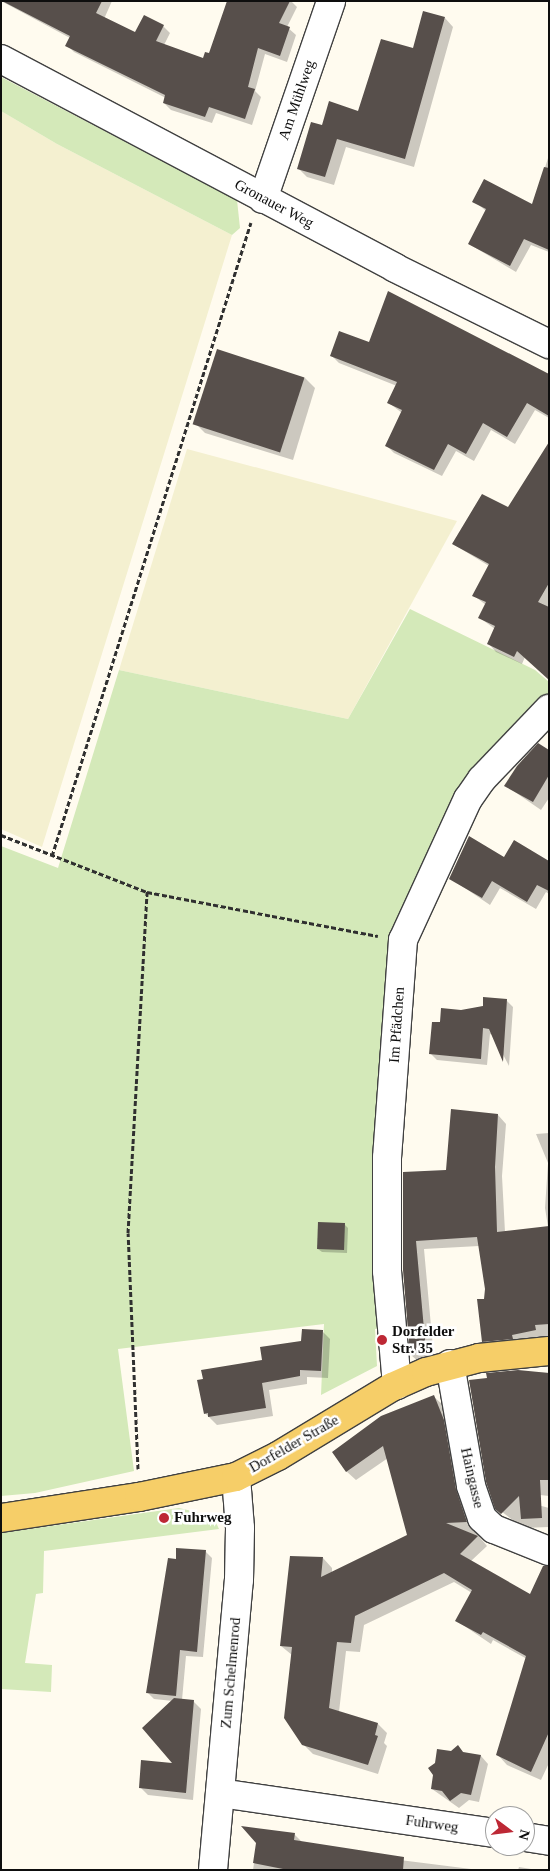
<!DOCTYPE html>
<meta charset="utf-8">
<style>
body{margin:0}
#map{position:relative;width:550px;height:1871px;overflow:hidden;background:#fffbef;font-family:Georgia,serif}
div>[style]{position:absolute}
.farmland>*{inset:0;background:#f4f0d0}
.green>*{inset:0;background:#d4e9b9}
.shadow>*{inset:0;background:#0003}
.building>*{inset:0;background:#574f4b;transform-origin:0 0}
.path>*{height:3px;margin-top:-1.5px;transform-origin:0;background:repeating-linear-gradient(90deg,#303030 0 5px,transparent 0 7.5px)}
.roads{filter:drop-shadow(1px 0 #414141) drop-shadow(-1px 0 #414141) drop-shadow(0 1px #414141) drop-shadow(0 -1px #414141)}
.minor>*{height:28px;margin:-14px;padding:0 14px;transform-origin:14px;border-radius:14px;background:#fff}
.major>*{height:28px;margin:-14px;padding:0 14px;transform-origin:14px;border-radius:14px;background:#f6ce68}
.dots>*{width:14px;height:14px;translate:-50% -50%;box-sizing:border-box;border:2px solid #fff;border-radius:50%}
span{translate:-50% -50%;white-space:nowrap;text-align:center;line-height:1.15;-webkit-text-stroke:5px #fff;paint-order:stroke}
.street-label{font-size:15px;color:#0e0e0e}
.poi-label{font-size:15px;color:#0e0e0e;font-weight:700}
.left{translate:0 -50%;text-align:left}
.frame{position:absolute;inset:0;border:2px solid #0e0e0e;pointer-events:none}
.north{position:absolute;left:485px;top:1806px;width:50px;height:50px;box-sizing:border-box;background:#fff;border:1px solid #9f9f9f;border-radius:50%;rotate:105deg;font-size:14px;font-weight:700;line-height:20px;text-align:center;color:#0e0e0e}
.north::after{content:'';display:block;margin:auto;width:18px;height:22px;background:#bd2835;clip-path:polygon(50% 0,100% 100%,50% 72%,0 100%)}
</style>
<div id="map">
<div class="farmland">
<i style="clip-path:polygon(1px 111px,57px 144px,232px 235px,42px 847px,1px 829px)"></i>
<i style="clip-path:polygon(187px 449px,457px 521px,348px 719px,119px 670px)"></i>
</div>
<div class="green">
<i style="clip-path:polygon(1px 77px,237px 200px,240px 228px,232px 235px,57px 144px,1px 111px)"></i>
<i style="clip-path:polygon(410px 609px,535px 670px,549px 682px,549px 702px,483px 768px,401px 931px,385px 1328px,375px 1329px,377px 1366px,321px 1395px,324px 1324px,118px 1349px,134px 1471px,35px 1493px,1px 1496px,1px 846px,58px 868px,119px 670px,348px 719px)"></i>
<i style="clip-path:polygon(179px 1508px,213px 1516px,219px 1529px,44px 1551px,43px 1593px,36px 1594px,25px 1663px,52px 1665px,51px 1692px,1px 1689px,1px 1533px)"></i>
</div>
<div class="shadow">
<i style="clip-path:polygon(1px 1px,112px 1px,104px 19px,136px 34px,163px 26px,170px 33px,164px 45px,204px 59px,209px 55px,229px 1px,291px 1px,297px 7px,287px 27px,296px 35px,287px 62px,265px 54px,255px 91px,261px 97px,252px 125px,216px 113px,212px 123px,171px 110px,164px 103px,166px 98px,74px 52px,67px 45px,70px 38px)"></i>
<i style="clip-path:polygon(445px 18px,453px 27px,414px 167px,346px 147px,334px 185px,307px 177px,298px 168px,359px 112px)"></i>
<i style="clip-path:polygon(549px 155px,549px 252px,531px 245px,516px 272px,469px 244px,486px 211px,474px 201px,533px 205px)"></i>
<i style="clip-path:polygon(370px 343px,549px 376px,549px 418px,535px 410px,515px 444px,491px 430px,474px 461px,456px 451px,442px 476px,394px 453px,387px 446px,402px 413px,389px 403px,397px 386px,339px 363px,332px 356px)"></i>
<i style="clip-path:polygon(305px 378px,315px 388px,293px 460px,205px 433px,195px 423px)"></i>
<i style="clip-path:polygon(549px 466px,549px 679px,525px 657px,522px 664px,496px 652px,489px 644px,495px 629px,480px 618px,486px 605px,473px 595px,489px 566px,453px 544px,508px 509px)"></i>
<i style="clip-path:polygon(549px 751px,549px 798px,541px 810px,506px 786px)"></i>
<i style="clip-path:polygon(504px 859px,549px 862px,549px 894px,546px 892px,536px 909px,500px 888px,490px 905px,450px 878px)"></i>
<i style="clip-path:polygon(506px 1000px,513px 1007px,509px 1066px,493px 1035px,490px 1034px,487px 1065px,437px 1060px,430px 1053px,441px 1024px,461px 1012px)"></i>
<i style="clip-path:polygon(498px 1115px,506px 1124px,502px 1176px,505px 1232px,548px 1227px,545px 1208px,548px 1163px,536px 1134px,549px 1133px,549px 1337px,492px 1348px,483px 1340px,487px 1288px,479px 1246px,424px 1249px,434px 1359px,420px 1363px,411px 1355px,404px 1270px,404px 1173px,447px 1171px)"></i>
<i style="clip-path:polygon(344px 1224px,348px 1228px,347px 1253px,322px 1252px,318px 1249px)"></i>
<i style="clip-path:polygon(322px 1331px,330px 1339px,328px 1378px,307px 1377px,307px 1384px,269px 1390px,273px 1416px,217px 1425px,205px 1413px,198px 1381px,263px 1361px)"></i>
<i style="clip-path:polygon(518px 1371px,549px 1373px,549px 1496px,540px 1495px,538px 1505px,549px 1508px,549px 1527px,523px 1528px,497px 1508px,488px 1379px)"></i>
<i style="clip-path:polygon(433px 1396px,443px 1405px,453px 1431px,465px 1501px,477px 1534px,487px 1546px,471px 1561px,531px 1596px,549px 1566px,549px 1763px,541px 1780px,507px 1765px,498px 1755px,527px 1659px,493px 1640px,491px 1644px,457px 1621px,472px 1593px,454px 1582px,364px 1625px,360px 1652px,346px 1651px,339px 1712px,378px 1724px,387px 1733px,384px 1743px,387px 1746px,378px 1774px,313px 1754px,303px 1744px,292px 1655px,281px 1646px,323px 1558px,332px 1568px,332px 1573px,409px 1535px,388px 1458px,356px 1480px,346px 1471px)"></i>
<i style="clip-path:polygon(206px 1552px,212px 1558px,203px 1657px,186px 1656px,182px 1700px,193px 1701px,201px 1709px,193px 1800px,148px 1795px,141px 1788px,175px 1764px,173px 1701px,154px 1699px,147px 1692px,177px 1560px)"></i>
<i style="clip-path:polygon(458px 1747px,465px 1754px,481px 1756px,488px 1764px,479px 1802px,469px 1800px,459px 1808px,432px 1789px)"></i>
<i style="clip-path:polygon(294px 1834px,302px 1842px,384px 1858px,479px 1870px,253px 1870px,257px 1843px)"></i>
<i style="clip-path:polygon(519px 1867px,537px 1870px,518px 1870px)"></i>
</div>
<div class="building">
<i style="clip-path:polygon(2px 1px,102px 1px,96px 13px,135px 32px,144px 15px,164px 25px,156px 41px,203px 58px,205px 52px,209px 53px,227px 1px,290px 1px,279px 23px,290px 27px,280px 56px,258px 48px,248px 87px,255px 89px,245px 119px,209px 107px,205px 117px,163px 103px,165px 95px,65px 46px,70px 36px)"></i>
<i style="clip-path:polygon(423px 11px,445px 17px,405px 159px,337px 139px,325px 177px,297px 169px,311px 122px,322px 125px,329px 101px,358px 111px,381px 39px,413px 48px)"></i>
<i style="clip-path:polygon(544px 167px,549px 168px,549px 250px,524px 239px,510px 266px,468px 244px,486px 209px,472px 202px,484px 179px,532px 204px)"></i>
<i style="clip-path:polygon(388px 291px,549px 374px,549px 416px,527px 403px,507px 437px,483px 423px,466px 454px,448px 444px,434px 470px,385px 446px,402px 410px,387px 403px,397px 382px,330px 356px,339px 331px,369px 342px)"></i>
<i style="left:217px;top:349px;width:92px;height:79px;rotate:18deg"></i>
<i style="clip-path:polygon(549px 442px,549px 583px,538px 602px,549px 607px,549px 680px,517px 651px,514px 657px,487px 644px,495px 626px,478px 618px,486px 602px,472px 596px,489px 564px,452px 544px,482px 494px,508px 507px)"></i>
<i style="clip-path:polygon(538px 743px,549px 750px,549px 775px,533px 802px,504px 786px,517px 766px)"></i>
<i style="clip-path:polygon(469px 836px,504px 857px,514px 840px,549px 861px,549px 891px,537px 885px,527px 902px,492px 881px,482px 898px,449px 879px)"></i>
<i style="clip-path:polygon(483px 997px,507px 999px,503px 1062px,489px 1029px,483px 1028px,481px 1059px,429px 1054px,432px 1022px,440px 1022px,441px 1008px,461px 1010px,483px 1006px)"></i>
<i style="clip-path:polygon(451px 1109px,498px 1114px,495px 1167px,497px 1232px,549px 1226px,549px 1324px,535px 1325px,536px 1330px,512px 1335px,513px 1339px,482px 1342px,477px 1299px,484px 1299px,485px 1289px,477px 1237px,416px 1241px,426px 1351px,410px 1355px,403px 1270px,403px 1172px,446px 1170px)"></i>
<i style="left:318px;top:1222px;width:27px;height:27px;rotate:2deg"></i>
<i style="clip-path:polygon(302px 1329px,323px 1330px,321px 1371px,300px 1370px,300px 1376px,262px 1383px,266px 1408px,208px 1417px,208px 1413px,204px 1414px,197px 1380px,203px 1379px,201px 1370px,262px 1360px,260px 1347px,301px 1341px)"></i>
<i style="clip-path:polygon(518px 1370px,549px 1373px,549px 1480px,540px 1480px,542px 1518px,521px 1519px,519px 1496px,501px 1514px,495px 1509px,486px 1482px,469px 1380px,487px 1378px,486px 1373px)"></i>
<i style="clip-path:polygon(434px 1395px,444px 1420px,456px 1489px,467px 1522px,446px 1523px,478px 1536px,460px 1554px,530px 1594px,543px 1566px,549px 1566px,549px 1732px,531px 1772px,496px 1755px,526px 1656px,483px 1632px,481px 1635px,455px 1621px,472px 1590px,444px 1573px,355px 1616px,351px 1643px,337px 1642px,329px 1708px,378px 1723px,375px 1735px,378px 1736px,368px 1765px,302px 1745px,284px 1718px,292px 1647px,280px 1646px,290px 1556px,323px 1557px,321px 1577px,407px 1535px,383px 1446px,346px 1472px,332px 1452px,381px 1416px)"></i>
<i style="clip-path:polygon(176px 1548px,206px 1550px,197px 1652px,180px 1650px,176px 1696px,146px 1693px,168px 1558px,176px 1559px)"></i>
<i style="clip-path:polygon(174px 1698px,194px 1700px,186px 1793px,139px 1788px,141px 1760px,172px 1763px,142px 1728px)"></i>
<i style="clip-path:polygon(458px 1745px,463px 1752px,481px 1755px,471px 1795px,461px 1793px,450px 1801px,442px 1791px,431px 1789px,433px 1775px,428px 1768px,435px 1763px,437px 1749px,451px 1751px)"></i>
<i style="clip-path:polygon(241px 1826px,295px 1833px,294px 1840px,404px 1857px,403px 1870px,288px 1870px,253px 1863px,256px 1843px)"></i>
</div>
<div class="path">
<i style="left:1px;top:835px;width:157px;rotate:21.3deg"></i>
<i style="left:147px;top:892px;width:235px;rotate:10.8deg"></i>
<i style="left:52px;top:856px;width:664px;rotate:-72.57deg"></i>
<i style="left:138px;top:1469px;width:236px;rotate:-92.4deg"></i>
<i style="left:128px;top:1233px;width:342px;rotate:-86.8deg"></i>
</div>
<div class="roads">
<div class="minor">
<i style="left:1px;top:59px;width:446px;rotate:27.9deg"></i>
<i style="left:395px;top:268px;width:172px;rotate:26.3deg"></i>
<i style="left:263px;top:199px;width:209px;rotate:-71deg"></i>
<i style="left:450px;top:1364px;width:124px;rotate:80.2deg"></i>
<i style="left:471px;top:1486px;width:34px;rotate:71deg"></i>
<i style="left:482px;top:1518px;width:16px;rotate:43deg"></i>
<i style="left:494px;top:1529px;width:59px;rotate:21.8deg"></i>
<i style="left:397px;top:1385px;width:114px;rotate:-95deg"></i>
<i style="left:387px;top:1271px;width:113px;rotate:-90deg"></i>
<i style="left:387px;top:1158px;width:219px;rotate:-85.8deg"></i>
<i style="left:403px;top:940px;width:155px;rotate:-65.3deg"></i>
<i style="left:468px;top:799px;width:24px;rotate:-55deg"></i>
<i style="left:482px;top:779px;width:97px;rotate:-46.3deg"></i>
<i style="left:220px;top:1793px;width:278px;rotate:8.3deg"></i>
<i style="left:525px;top:1837px;width:24px;rotate:9deg"></i>
<i style="left:213px;top:1870px;width:291px;rotate:-84.9deg"></i>
<i style="left:239px;top:1580px;width:52px;rotate:-88.9deg"></i>
<i style="left:240px;top:1528px;width:51px;rotate:-94.5deg"></i>
</div>
<div class="major">
<i style="left:1px;top:1518px;width:140px;rotate:-8.7deg"></i>
<i style="left:139px;top:1497px;width:99px;rotate:-11.7deg"></i>
<i style="left:236px;top:1477px;width:47px;rotate:-26.6deg"></i>
<i style="left:278px;top:1456px;width:133px;rotate:-31.2deg"></i>
<i style="left:392px;top:1387px;width:37px;rotate:-24deg"></i>
<i style="left:426px;top:1372px;width:55px;rotate:-14.8deg"></i>
<i style="left:479px;top:1358px;width:70px;rotate:-5.7deg"></i>
</div>
</div>
<div class="dots">
<i style="left:382px;top:1340px;background:#bd2835"></i>
<i style="left:164px;top:1518px;background:#bd2835"></i>
</div>
<div class="street-label">
<span style="left:297px;top:100px;rotate:-71deg">Am Mühlweg</span>
<span style="left:274px;top:204px;rotate:28deg">Gronauer Weg</span>
<span style="left:397px;top:1025px;rotate:-86deg">Im Pfädchen</span>
<span style="left:294px;top:1444px;rotate:-30deg">Dorfelder Straße</span>
<span style="left:472px;top:1478px;rotate:77deg">Haingasse</span>
<span style="left:231px;top:1673px;rotate:-85deg">Zum Schelmenrod</span>
<span style="left:432px;top:1824px;rotate:8deg">Fuhrweg</span>
</div>
<div class="poi-label">
<span class="left" style="left:392px;top:1340px">Dorfelder<br>Str. 35</span>
<span class="left" style="left:174px;top:1518px">Fuhrweg</span>
</div>
<div class="frame"></div>
<div class="north">N</div>
</div>
